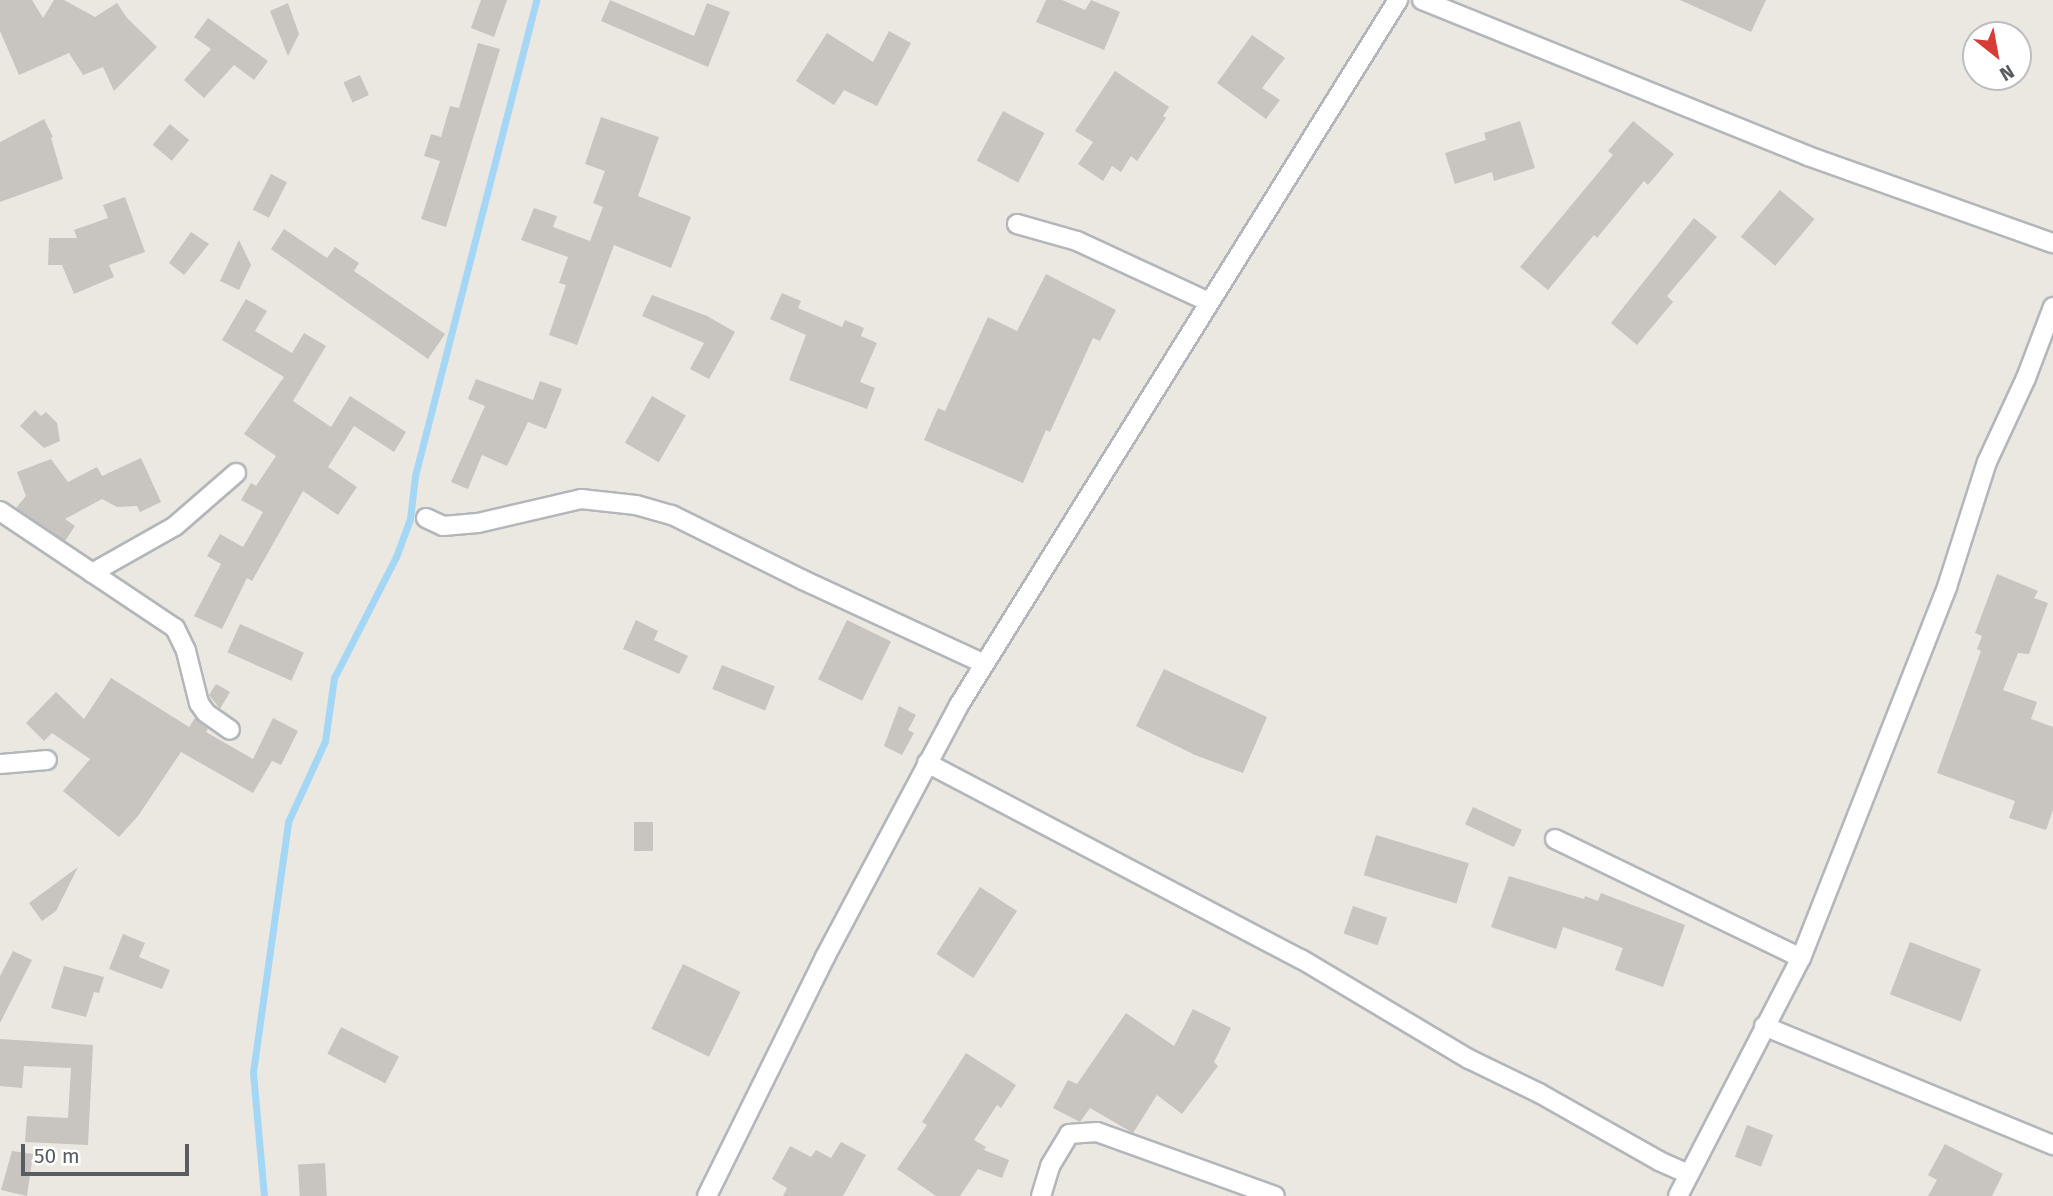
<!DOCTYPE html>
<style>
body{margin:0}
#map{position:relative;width:2053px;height:1196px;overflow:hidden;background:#eae8e0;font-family:"Fira Sans",sans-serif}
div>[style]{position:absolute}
.stream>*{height:7px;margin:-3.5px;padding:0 3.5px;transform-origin:3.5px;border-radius:3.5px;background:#a4d7f6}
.building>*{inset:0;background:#c8c4c0;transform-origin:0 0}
.roads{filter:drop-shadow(2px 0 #b3b6ba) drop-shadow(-2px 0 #b3b6ba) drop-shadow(0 2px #b3b6ba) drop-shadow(0 -2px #b3b6ba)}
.street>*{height:18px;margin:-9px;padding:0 9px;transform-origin:9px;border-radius:9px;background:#fff}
span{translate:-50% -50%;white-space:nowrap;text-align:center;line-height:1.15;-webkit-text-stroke:6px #fff;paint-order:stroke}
.north{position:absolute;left:1962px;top:21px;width:70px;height:70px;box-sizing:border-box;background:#fff;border:2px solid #bdbebf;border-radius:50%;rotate:149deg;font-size:19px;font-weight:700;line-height:28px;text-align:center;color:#595c60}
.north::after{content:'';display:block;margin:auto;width:24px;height:32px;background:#d83c39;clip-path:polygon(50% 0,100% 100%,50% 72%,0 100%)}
.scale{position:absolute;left:21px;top:1144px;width:168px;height:32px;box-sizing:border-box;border:4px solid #595c60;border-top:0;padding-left:9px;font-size:21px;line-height:24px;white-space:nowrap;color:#595c60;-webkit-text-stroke:5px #fff;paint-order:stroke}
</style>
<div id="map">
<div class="stream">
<i style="left:264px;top:1196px;width:124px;rotate:-95.1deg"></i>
<i style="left:253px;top:1072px;width:252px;rotate:-82deg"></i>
<i style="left:288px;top:822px;width:89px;rotate:-65.4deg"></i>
<i style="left:325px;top:741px;width:64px;rotate:-81.9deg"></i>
<i style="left:334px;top:678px;width:136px;rotate:-62.9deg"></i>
<i style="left:396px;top:557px;width:40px;rotate:-69.8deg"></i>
<i style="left:410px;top:519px;width:43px;rotate:-83.4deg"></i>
<i style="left:415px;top:476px;width:491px;rotate:-75.7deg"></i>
</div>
<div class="building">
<i style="clip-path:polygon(0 0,32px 0,43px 18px,54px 0,64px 0,95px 17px,117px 3px,127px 18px,157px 47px,114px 91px,103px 67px,83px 75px,69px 53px,19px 75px,0 31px)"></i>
<i style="clip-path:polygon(481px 0,507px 0,494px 37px,471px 28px)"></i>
<i style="clip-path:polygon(610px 0,694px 36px,707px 3px,730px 12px,708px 67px,601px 21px)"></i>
<i style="clip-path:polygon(1046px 0,1062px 0,1085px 10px,1091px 0,1120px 12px,1104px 50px,1036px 22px)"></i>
<i style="clip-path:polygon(1680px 0,1766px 0,1751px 32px)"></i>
<i style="clip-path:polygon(288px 3px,299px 34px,288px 56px,270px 11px)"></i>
<i style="clip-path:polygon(208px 18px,268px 61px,254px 80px,234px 65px,204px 98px,184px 80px,211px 49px,194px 37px)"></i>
<i style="clip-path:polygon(889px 31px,911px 43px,877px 106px,844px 90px,834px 105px,796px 81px,827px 33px,873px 62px)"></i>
<i style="clip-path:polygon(1252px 35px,1285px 58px,1262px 88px,1280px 100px,1266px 119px,1217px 83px)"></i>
<i style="clip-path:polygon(478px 43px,500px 49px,446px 227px,421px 219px,440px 161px,424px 156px,431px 134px,441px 137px,450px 106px,459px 108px)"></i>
<i style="clip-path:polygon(1115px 71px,1169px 107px,1163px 116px,1166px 118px,1137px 161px,1131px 156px,1121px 172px,1112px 166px,1103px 181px,1078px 164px,1093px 142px,1075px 131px)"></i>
<i style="left:360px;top:75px;width:22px;height:18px;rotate:66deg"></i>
<i style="left:1003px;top:111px;width:47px;height:56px;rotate:28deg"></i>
<i style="clip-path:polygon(601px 117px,659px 137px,638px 196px,691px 217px,671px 268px,614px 245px,577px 345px,549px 335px,566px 285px,559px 283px,568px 257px,521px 240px,534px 208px,557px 216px,553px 227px,590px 241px,603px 207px,593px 203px,605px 171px,585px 164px)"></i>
<i style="clip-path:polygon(44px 119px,53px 137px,51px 138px,63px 179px,0 202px,0 142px)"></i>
<i style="clip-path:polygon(1520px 121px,1535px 168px,1494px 181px,1492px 172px,1455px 184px,1445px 153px,1486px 140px,1484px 133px)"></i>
<i style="clip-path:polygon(1633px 121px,1674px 154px,1648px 185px,1644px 181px,1597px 238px,1594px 235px,1548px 290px,1520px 267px,1613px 155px,1608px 151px)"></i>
<i style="left:170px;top:124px;width:25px;height:27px;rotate:40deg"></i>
<i style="left:271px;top:174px;width:18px;height:40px;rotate:27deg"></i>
<i style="left:1780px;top:190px;width:45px;height:61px;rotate:40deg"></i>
<i style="clip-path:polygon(125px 197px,145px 252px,109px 265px,114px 277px,74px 294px,62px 265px,48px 265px,49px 238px,77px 238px,74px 230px,108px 218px,103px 205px)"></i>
<i style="clip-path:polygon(1694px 218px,1717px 237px,1667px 296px,1673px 302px,1637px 345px,1611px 323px)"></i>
<i style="clip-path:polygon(284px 229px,327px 258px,335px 247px,359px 263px,354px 271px,445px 334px,428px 359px,271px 249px)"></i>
<i style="clip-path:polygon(191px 232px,209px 244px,184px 275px,169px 263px)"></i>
<i style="clip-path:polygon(239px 240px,251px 265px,239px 290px,220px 281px)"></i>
<i style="clip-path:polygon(1046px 274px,1116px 310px,1100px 341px,1093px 338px,1050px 432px,1046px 430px,1023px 483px,924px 440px,938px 408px,945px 411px,988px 317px,1017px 331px)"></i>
<i style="clip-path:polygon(782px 293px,801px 301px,798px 308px,842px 327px,845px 320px,864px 328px,861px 336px,877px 343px,860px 382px,875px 388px,867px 409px,789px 380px,806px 335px,770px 319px)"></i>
<i style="clip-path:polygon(652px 295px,707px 316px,735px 332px,709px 379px,690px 369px,704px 343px,642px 316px)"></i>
<i style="clip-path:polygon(246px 299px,267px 311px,255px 331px,292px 353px,304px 333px,326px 346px,293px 401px,331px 427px,350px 396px,406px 432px,394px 452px,354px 426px,328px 467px,357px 487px,338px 515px,303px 491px,252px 581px,247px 578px,222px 629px,194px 616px,221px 564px,207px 556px,220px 534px,243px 547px,263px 512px,241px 500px,251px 483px,256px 486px,276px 456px,244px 434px,284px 377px,222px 340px)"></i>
<i style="clip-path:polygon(476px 379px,533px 400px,540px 381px,562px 389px,546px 429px,528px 422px,507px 466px,482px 455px,468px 489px,451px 482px,485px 406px,468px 399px)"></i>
<i style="left:652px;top:396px;width:39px;height:54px;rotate:30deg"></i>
<i style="clip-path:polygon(35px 410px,41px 416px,46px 412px,57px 423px,60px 441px,44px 448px,20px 426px)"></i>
<i style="clip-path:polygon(141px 458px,161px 502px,140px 512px,137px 506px,117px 507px,102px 499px,65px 519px,75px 526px,65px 541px,16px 508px,26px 496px,17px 472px,51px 459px,68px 482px,97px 467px,102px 476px)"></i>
<i style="clip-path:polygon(1997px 574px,2038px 591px,2034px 598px,2048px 603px,2029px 654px,2018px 653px,2003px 690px,2037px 702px,2031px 719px,2053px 727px,2053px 810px,2046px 830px,2009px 818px,2015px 801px,1937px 773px,1981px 651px,1977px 649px,1982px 636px,1975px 633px)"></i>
<i style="clip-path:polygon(636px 620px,658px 631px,654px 640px,688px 656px,679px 674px,623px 649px)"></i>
<i style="left:847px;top:620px;width:49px;height:66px;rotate:26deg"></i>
<i style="left:240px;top:624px;width:70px;height:31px;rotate:24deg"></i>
<i style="left:722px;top:665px;width:57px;height:26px;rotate:22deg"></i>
<i style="clip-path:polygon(1164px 669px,1267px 717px,1243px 773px,1195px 755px,1136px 726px)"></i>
<i style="clip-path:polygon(111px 678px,189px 727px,195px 718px,208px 729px,206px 732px,253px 759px,273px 718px,298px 731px,281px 765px,272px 761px,253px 793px,181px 752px,138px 816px,119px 837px,63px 791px,90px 759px,52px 733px,44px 741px,26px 723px,56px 692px,84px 719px)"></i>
<i style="clip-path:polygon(216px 684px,230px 692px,220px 709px,209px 695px)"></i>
<i style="clip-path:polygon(899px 706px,916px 715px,908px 730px,914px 733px,902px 755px,884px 746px)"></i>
<i style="left:1473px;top:807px;width:54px;height:19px;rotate:25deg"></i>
<i style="left:634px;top:822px;width:19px;height:29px"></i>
<i style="left:1376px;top:835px;width:97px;height:42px;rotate:17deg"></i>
<i style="clip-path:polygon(78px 867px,56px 911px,42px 921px,29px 903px)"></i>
<i style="clip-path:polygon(1509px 876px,1584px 899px,1585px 896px,1598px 901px,1601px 893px,1685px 925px,1663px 987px,1615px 970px,1623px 948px,1563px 927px,1556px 949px,1491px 927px)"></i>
<i style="left:980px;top:887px;width:44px;height:80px;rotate:33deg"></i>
<i style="left:1353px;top:906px;width:36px;height:29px;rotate:19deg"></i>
<i style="clip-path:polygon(123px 934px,145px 943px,139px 957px,170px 970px,162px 989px,109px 969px)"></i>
<i style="left:1910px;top:942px;width:76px;height:56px;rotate:21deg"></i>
<i style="clip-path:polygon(13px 951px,32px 960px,0 1023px,0 976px)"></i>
<i style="left:683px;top:964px;width:64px;height:72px;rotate:26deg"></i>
<i style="clip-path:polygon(64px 966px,104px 977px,99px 993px,94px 992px,86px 1017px,51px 1008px)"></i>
<i style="clip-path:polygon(1193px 1009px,1231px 1028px,1214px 1062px,1218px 1066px,1182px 1114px,1157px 1095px,1133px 1133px,1090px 1108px,1080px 1122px,1053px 1108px,1068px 1080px,1077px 1084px,1126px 1013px,1174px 1046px)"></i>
<i style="left:341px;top:1027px;width:65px;height:30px;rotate:27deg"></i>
<i style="clip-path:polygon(0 1039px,93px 1045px,88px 1145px,25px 1142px,27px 1116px,68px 1118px,71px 1068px,24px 1066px,22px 1088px,0 1086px)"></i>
<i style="clip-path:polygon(966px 1053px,1016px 1085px,1001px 1108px,997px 1105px,974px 1140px,986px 1147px,984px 1150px,1009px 1160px,1002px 1178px,978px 1169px,960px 1196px,936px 1196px,897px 1169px,927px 1125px,922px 1122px)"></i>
<i style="left:1747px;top:1125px;width:28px;height:34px;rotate:21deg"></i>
<i style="clip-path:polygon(841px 1142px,866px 1155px,843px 1196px,783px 1196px,787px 1188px,772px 1179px,790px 1146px,811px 1157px,816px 1150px,831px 1158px)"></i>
<i style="clip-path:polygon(1945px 1144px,2003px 1174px,1992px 1196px,1928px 1196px,1937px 1180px,1928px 1175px)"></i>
<i style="clip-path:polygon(12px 1151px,33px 1154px,27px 1196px,1px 1190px)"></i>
<i style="left:325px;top:1163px;width:33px;height:27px;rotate:87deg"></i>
</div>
<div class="roads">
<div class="street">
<i style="left:1422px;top:0;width:416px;rotate:22deg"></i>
<i style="left:1808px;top:156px;width:260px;rotate:19.6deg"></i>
<i style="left:1017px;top:224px;width:62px;rotate:15.8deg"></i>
<i style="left:1077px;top:241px;width:145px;rotate:24.8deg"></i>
<i style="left:0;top:511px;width:211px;rotate:33.8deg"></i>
<i style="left:175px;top:628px;width:25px;rotate:64deg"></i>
<i style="left:186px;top:651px;width:54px;rotate:76deg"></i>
<i style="left:199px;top:703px;width:12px;rotate:55deg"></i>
<i style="left:206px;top:713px;width:29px;rotate:35deg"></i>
<i style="left:426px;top:518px;width:19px;rotate:25deg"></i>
<i style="left:443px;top:526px;width:35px;rotate:-5deg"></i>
<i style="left:478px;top:523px;width:106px;rotate:-13.1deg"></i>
<i style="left:581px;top:499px;width:55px;rotate:6.2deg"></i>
<i style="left:636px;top:505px;width:37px;rotate:16deg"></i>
<i style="left:672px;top:515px;width:146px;rotate:26.4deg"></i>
<i style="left:803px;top:580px;width:198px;rotate:24.8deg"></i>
<i style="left:92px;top:573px;width:95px;rotate:-29.5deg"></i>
<i style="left:175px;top:526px;width:81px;rotate:-41deg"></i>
<i style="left:927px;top:763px;width:422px;rotate:27.7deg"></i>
<i style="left:1301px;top:959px;width:196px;rotate:30.8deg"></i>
<i style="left:1469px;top:1059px;width:78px;rotate:25.9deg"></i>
<i style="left:1539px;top:1093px;width:138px;rotate:29.5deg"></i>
<i style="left:1659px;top:1161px;width:32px;rotate:24deg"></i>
<i style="left:0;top:764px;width:47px;rotate:-4.9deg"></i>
<i style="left:1555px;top:839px;width:273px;rotate:25.8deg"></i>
<i style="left:1764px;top:1026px;width:313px;rotate:22.4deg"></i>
<i style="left:707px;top:1196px;width:267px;rotate:-63.7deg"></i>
<i style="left:825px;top:957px;width:285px;rotate:-62deg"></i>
<i style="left:959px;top:705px;width:831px;rotate:-58.09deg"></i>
<i style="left:1041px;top:1196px;width:31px;rotate:-73deg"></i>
<i style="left:1050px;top:1166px;width:37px;rotate:-59deg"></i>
<i style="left:1069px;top:1134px;width:28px;rotate:-4deg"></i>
<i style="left:1097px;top:1132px;width:189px;rotate:19.8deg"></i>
<i style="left:1678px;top:1196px;width:268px;rotate:-62.7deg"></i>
<i style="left:1801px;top:958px;width:399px;rotate:-68.5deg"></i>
<i style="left:1947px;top:587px;width:131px;rotate:-72.3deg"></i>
<i style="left:1987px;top:462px;width:93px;rotate:-65.1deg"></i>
<i style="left:2026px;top:378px;width:76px;rotate:-69.2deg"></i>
</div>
</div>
<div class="north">N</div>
<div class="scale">50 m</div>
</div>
